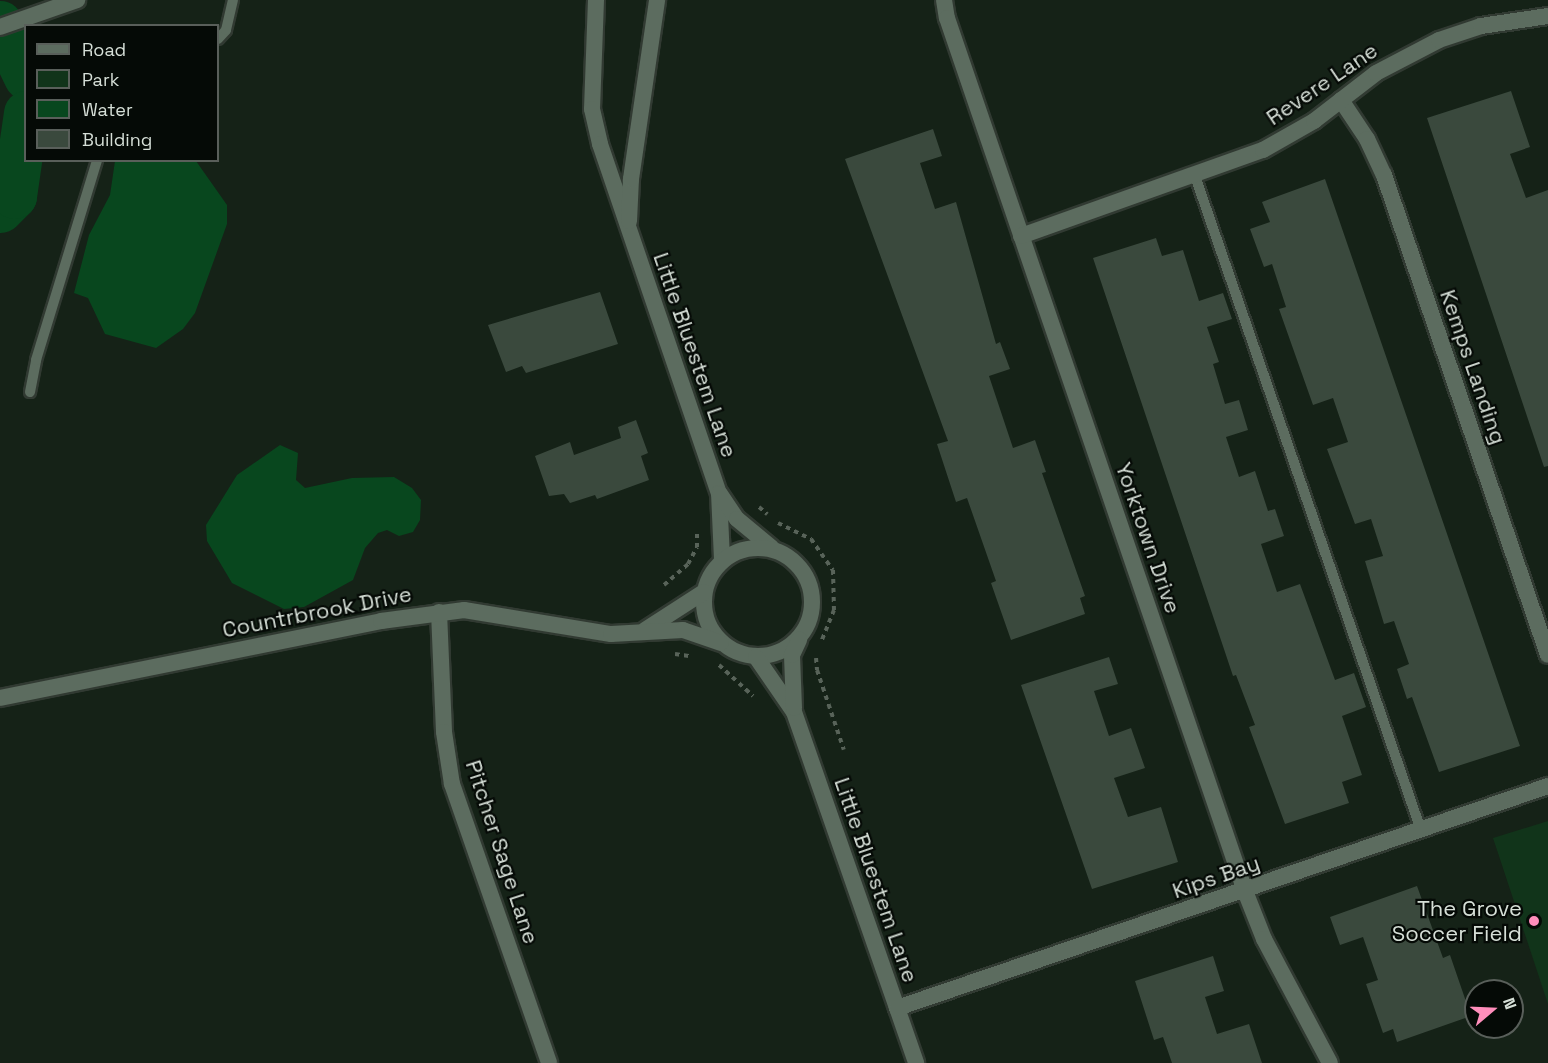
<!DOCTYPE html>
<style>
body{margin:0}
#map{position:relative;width:1548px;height:1063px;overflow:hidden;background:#152217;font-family:"Space Grotesk",sans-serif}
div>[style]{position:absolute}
.green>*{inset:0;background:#11341a}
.water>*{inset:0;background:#08471e}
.river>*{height:45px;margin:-22.5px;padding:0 22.5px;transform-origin:22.5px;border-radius:22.5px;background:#08471e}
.building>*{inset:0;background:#3a493d}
.path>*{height:4px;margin-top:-2px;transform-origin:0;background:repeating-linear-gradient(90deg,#586359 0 4.5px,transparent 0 9px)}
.roads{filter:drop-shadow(2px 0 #313a32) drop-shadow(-2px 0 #313a32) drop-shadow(0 2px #313a32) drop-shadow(0 -2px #313a32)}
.service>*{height:10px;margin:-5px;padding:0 5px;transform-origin:5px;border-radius:5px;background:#5c6c5f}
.minor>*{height:16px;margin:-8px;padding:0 8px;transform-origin:8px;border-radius:8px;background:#5c6c5f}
.minor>.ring{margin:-8px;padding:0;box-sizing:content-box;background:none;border:16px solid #5c6c5f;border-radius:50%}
.secondary>*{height:16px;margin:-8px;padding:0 8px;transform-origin:8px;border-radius:8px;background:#5c6c5f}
.dots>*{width:16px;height:16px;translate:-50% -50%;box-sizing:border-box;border:3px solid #050a06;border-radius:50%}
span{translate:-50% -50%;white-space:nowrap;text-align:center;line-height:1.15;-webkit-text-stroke:4.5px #050a06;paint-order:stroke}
.street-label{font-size:22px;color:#d6dfd7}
.poi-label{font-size:22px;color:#d6dfd7}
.right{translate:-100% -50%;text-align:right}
.legend{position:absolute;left:24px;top:24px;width:195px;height:138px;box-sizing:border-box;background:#050a06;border:2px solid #595f5a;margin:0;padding:8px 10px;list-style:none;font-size:18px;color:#d6dfd7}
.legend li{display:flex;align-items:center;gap:12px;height:30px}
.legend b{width:30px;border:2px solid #595f5a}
.north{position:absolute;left:1464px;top:979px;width:60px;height:60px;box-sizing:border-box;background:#050a06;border:2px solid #595f5a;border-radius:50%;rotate:71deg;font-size:16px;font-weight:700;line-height:24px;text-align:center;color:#d6dfd7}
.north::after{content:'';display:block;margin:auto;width:21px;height:27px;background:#ff8ebb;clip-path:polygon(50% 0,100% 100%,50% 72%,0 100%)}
</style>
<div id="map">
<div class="green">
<i style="clip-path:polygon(1548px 821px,1548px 1004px,1493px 838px)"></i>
</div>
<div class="water">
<i style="clip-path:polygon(115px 161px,196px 161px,227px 205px,227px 224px,195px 313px,183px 329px,156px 348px,105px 334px,88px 298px,74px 293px,89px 235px,110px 195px)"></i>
<i style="clip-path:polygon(280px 445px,298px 453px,296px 480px,305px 488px,352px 478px,394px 477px,412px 488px,421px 500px,420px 520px,413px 532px,399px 536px,387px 530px,378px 533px,365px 548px,353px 580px,304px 607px,284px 609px,232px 583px,207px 541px,206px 525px,237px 475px)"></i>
</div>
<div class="river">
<i style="left:0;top:23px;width:60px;rotate:64.3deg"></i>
<i style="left:0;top:210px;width:20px;rotate:-45deg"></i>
<i style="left:14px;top:196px;width:84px;rotate:-81.8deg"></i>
</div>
<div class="building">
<i style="clip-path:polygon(1511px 91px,1530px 147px,1510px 154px,1526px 198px,1548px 190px,1548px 466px,1544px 467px,1427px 118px)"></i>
<i style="clip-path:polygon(933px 129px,942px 156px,920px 163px,935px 209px,956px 202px,996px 344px,1000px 342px,1010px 369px,989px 376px,1013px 448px,1035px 440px,1046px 472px,1042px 473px,1085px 596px,1080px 598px,1085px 614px,1011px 640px,991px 583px,996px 581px,967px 498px,956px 502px,937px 444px,948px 441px,845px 159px)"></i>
<i style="clip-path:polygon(1325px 179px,1520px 746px,1439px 772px,1412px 697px,1407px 699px,1397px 669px,1409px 664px,1394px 621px,1384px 624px,1365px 561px,1383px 556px,1371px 519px,1355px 524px,1327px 449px,1348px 442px,1333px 398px,1313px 405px,1279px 309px,1286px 307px,1272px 264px,1264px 267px,1250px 229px,1270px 222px,1262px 202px)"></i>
<i style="clip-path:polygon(1156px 238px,1162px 256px,1183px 250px,1199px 301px,1223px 293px,1232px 319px,1207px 327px,1219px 362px,1213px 364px,1225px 404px,1239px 400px,1248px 430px,1226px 437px,1239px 477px,1255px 471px,1268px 511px,1275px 509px,1284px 536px,1261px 544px,1277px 592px,1300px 584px,1335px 680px,1354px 673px,1366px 707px,1342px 716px,1362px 775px,1342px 782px,1349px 803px,1285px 824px,1249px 727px,1255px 725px,1236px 675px,1233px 676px,1093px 258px)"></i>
<i style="clip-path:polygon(600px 292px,618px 344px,526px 373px,522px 366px,506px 372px,488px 325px)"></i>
<i style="clip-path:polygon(636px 420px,648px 453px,641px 456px,649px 480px,597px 499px,595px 495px,570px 503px,564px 494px,549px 496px,535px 456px,570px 442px,574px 455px,621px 438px,618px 427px)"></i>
<i style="clip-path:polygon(1109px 657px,1118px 684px,1094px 691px,1109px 736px,1131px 728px,1145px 768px,1114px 778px,1128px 817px,1161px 807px,1178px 862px,1092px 889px,1021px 685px)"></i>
<i style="clip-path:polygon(1417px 886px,1443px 958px,1450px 955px,1471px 1016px,1397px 1042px,1393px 1029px,1383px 1033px,1366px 984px,1378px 980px,1363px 937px,1340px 945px,1330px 917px)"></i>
<i style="clip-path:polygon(1213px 956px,1224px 991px,1205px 997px,1217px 1034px,1249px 1024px,1262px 1063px,1172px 1063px,1163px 1037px,1154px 1040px,1135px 981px)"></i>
</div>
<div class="path">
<i style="left:759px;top:507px;width:11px;rotate:41deg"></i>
<i style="left:778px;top:523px;width:37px;rotate:26deg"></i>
<i style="left:811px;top:539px;width:38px;rotate:55deg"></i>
<i style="left:833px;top:570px;width:40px;rotate:88.6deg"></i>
<i style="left:834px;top:610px;width:35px;rotate:112deg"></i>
<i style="left:664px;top:585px;width:32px;rotate:-41deg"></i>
<i style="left:688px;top:564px;width:19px;rotate:-62deg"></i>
<i style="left:697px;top:547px;width:18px;rotate:-90deg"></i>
<i style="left:675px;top:654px;width:14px;rotate:8deg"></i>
<i style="left:816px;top:658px;width:12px;rotate:85deg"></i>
<i style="left:817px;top:670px;width:84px;rotate:71.4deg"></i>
<i style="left:719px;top:665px;width:46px;rotate:42.4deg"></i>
</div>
<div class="roads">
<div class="service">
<i style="left:218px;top:39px;width:12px;rotate:-48deg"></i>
<i style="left:226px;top:30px;width:31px;rotate:-77deg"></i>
<i style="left:1195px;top:176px;width:692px;rotate:70.94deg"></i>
<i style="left:30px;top:392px;width:33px;rotate:-79deg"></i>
<i style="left:36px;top:360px;width:209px;rotate:-73deg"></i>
</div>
<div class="minor">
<i style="left:596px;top:0;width:109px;rotate:92.1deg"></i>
<i style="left:592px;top:109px;width:36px;rotate:77deg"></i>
<i style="left:600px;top:144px;width:369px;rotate:71.2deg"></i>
<i style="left:719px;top:493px;width:67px;rotate:87.4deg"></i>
<i style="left:944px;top:0;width:18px;rotate:81deg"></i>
<i style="left:947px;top:18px;width:922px;rotate:71.15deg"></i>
<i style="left:1245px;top:891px;width:52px;rotate:68.4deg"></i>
<i style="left:1264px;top:939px;width:140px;rotate:62deg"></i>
<i style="left:1341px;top:100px;width:47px;rotate:56.3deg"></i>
<i style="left:1367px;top:139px;width:40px;rotate:65deg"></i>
<i style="left:1384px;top:175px;width:507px;rotate:71.14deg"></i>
<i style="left:629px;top:221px;width:42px;rotate:-87.3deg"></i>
<i style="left:631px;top:179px;width:181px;rotate:-81.7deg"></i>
<i style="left:1021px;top:236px;width:257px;rotate:-19.6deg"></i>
<i style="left:1263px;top:150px;width:59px;rotate:-29.6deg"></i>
<i style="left:1314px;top:121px;width:78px;rotate:-37.7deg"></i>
<i style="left:1376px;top:73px;width:71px;rotate:-27.6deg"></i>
<i style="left:1439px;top:40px;width:44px;rotate:-18.4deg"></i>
<i style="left:1481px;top:26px;width:68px;rotate:-8.5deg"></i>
<i style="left:720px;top:494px;width:30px;rotate:56deg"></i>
<i style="left:737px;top:519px;width:45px;rotate:39.6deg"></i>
<i class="ring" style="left:704px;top:548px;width:92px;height:92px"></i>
<i style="left:439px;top:612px;width:120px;rotate:87.6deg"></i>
<i style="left:444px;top:732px;width:53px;rotate:81.3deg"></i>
<i style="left:452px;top:784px;width:295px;rotate:70.8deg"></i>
<i style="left:645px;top:630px;width:70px;rotate:-32.8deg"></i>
<i style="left:756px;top:657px;width:67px;rotate:55.4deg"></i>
<i style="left:794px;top:712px;width:372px;rotate:70.8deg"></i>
<i style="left:0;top:698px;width:389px;rotate:-11.4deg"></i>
<i style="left:381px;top:621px;width:84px;rotate:-7.5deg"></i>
<i style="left:464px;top:610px;width:149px;rotate:9.3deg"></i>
<i style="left:611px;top:634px;width:72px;rotate:-3.2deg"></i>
<i style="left:683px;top:630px;width:40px;rotate:18.9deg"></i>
<i style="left:794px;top:708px;width:53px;rotate:-92.2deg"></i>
<i style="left:792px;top:655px;width:17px;rotate:-65deg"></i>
<i style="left:897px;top:1008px;width:688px;rotate:-18.83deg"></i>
</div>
<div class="secondary">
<i style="left:0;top:27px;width:82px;rotate:-19.3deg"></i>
</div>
</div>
<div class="dots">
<i style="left:1534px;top:921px;background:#ff8ebb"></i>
</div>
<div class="street-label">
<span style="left:1322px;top:84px;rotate:-34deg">Revere Lane</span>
<span style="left:695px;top:355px;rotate:71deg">Little Bluestem Lane</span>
<span style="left:1473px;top:367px;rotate:71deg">Kemps Landing</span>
<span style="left:1148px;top:538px;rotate:71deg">Yorktown Drive</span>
<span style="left:317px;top:612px;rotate:-11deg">Countrbrook Drive</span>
<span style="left:502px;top:852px;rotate:72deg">Pitcher Sage Lane</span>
<span style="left:1216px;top:877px;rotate:-19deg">Kips Bay</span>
<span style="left:876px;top:880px;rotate:71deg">Little Bluestem Lane</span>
</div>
<div class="poi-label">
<span class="right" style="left:1522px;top:921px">The Grove<br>Soccer Field</span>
</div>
<ul class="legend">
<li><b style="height:8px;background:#5c6c5f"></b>Road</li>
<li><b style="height:16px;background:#11341a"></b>Park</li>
<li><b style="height:16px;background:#08471e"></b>Water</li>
<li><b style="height:16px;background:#3a493d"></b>Building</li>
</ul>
<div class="north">N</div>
</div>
